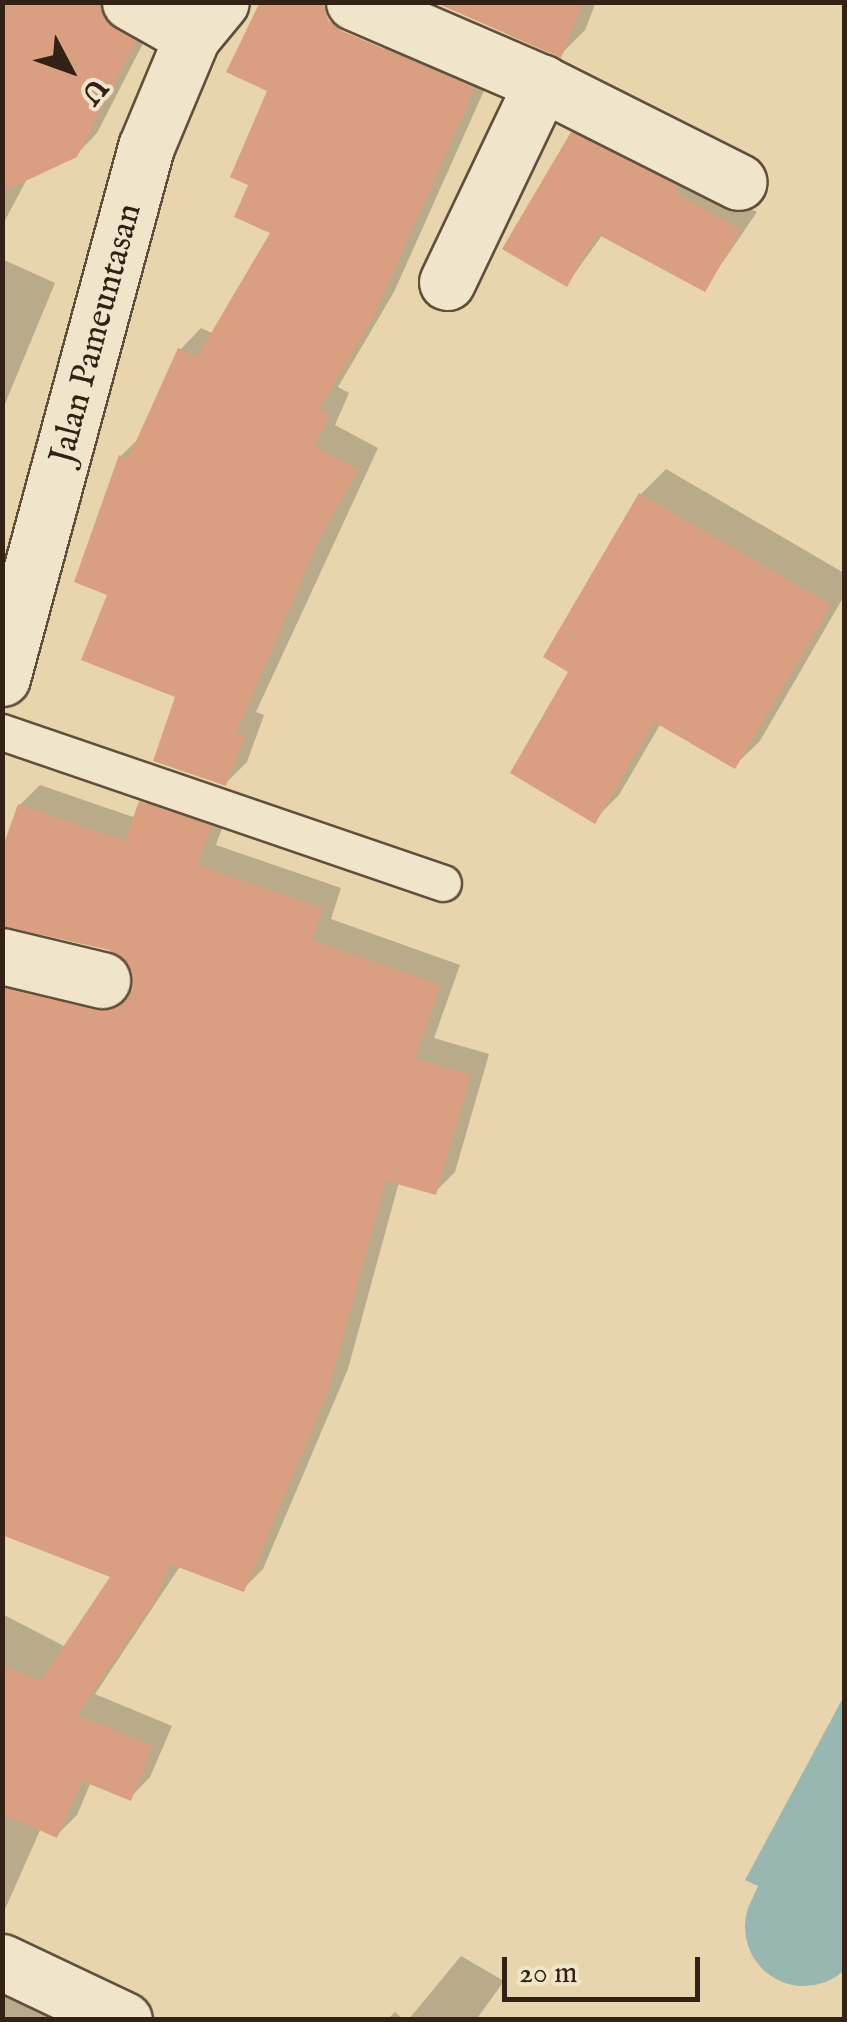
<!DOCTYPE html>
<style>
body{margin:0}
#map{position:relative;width:847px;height:2022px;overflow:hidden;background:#e8d5ad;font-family:"IM FELL English",serif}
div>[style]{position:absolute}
.water>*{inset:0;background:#98b7b1}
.shadow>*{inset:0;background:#0003}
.river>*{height:118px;margin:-59px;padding:0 59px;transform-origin:59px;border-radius:59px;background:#98b7b1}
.building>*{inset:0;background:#da9f80}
.roads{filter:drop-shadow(2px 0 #614e3b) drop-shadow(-2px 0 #614e3b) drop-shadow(0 2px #614e3b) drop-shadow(0 -2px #614e3b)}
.service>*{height:35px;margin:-17.5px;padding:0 17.5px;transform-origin:17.5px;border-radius:17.5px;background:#f0e4ca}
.minor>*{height:55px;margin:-27.5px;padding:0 27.5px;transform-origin:27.5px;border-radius:27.5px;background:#f0e4ca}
.tertiary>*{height:55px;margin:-27.5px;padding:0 27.5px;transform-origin:27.5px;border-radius:27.5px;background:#f0e4ca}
span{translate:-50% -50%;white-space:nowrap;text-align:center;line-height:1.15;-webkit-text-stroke:8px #f0e4ca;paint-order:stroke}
.street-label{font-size:35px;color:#342115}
.frame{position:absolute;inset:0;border:5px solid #342115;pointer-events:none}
.north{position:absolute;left:20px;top:20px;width:100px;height:100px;-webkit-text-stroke:8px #f0e4ca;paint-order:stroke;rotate:131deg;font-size:28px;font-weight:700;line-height:40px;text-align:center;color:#342115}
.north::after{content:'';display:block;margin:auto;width:35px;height:45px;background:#342115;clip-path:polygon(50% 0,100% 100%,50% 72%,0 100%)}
.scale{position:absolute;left:502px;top:1957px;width:198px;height:45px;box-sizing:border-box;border:5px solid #342115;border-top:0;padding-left:12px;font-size:30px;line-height:35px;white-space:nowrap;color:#342115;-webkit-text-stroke:8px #f0e4ca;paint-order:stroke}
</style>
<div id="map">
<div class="water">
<i style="clip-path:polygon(844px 1696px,844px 1925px,745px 1880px)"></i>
</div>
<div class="shadow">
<i style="clip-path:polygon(2px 2px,129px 2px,155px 20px,97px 133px,76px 155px,28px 177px,2px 226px)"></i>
<i style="clip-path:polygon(440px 2px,596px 2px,585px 30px,560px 55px)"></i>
<i style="clip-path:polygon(405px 28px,495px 66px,394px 292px,338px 387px,349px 393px,335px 425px,378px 448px,256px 712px,264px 715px,247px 762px,226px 783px,178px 695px,110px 594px,121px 456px,141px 436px,180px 350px,201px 328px,214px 334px,274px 232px,337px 46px,349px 34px,384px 49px)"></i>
<i style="clip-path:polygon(591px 116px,757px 212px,705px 288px,603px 234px,567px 284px,573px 134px)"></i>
<i style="clip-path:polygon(2px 259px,55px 283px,2px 411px)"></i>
<i style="clip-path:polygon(666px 469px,844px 573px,844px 596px,760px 741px,734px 766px,661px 723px,619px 795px,594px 820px,572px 671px,641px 494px)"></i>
<i style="clip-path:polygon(161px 782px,230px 806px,216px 845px,341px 888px,331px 919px,460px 965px,434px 1038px,489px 1054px,455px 1172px,435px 1192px,399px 1182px,348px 1369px,263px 1569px,243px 1589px,181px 1565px,95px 1694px,172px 1726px,150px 1777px,130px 1798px,91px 1782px,77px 1815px,57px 1835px,41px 1828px,2px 1916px,2px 1614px,66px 1647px,114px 1576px,2px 1099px,2px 982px,118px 991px,135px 986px,134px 969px,20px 805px,40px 785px,136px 818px)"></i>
<i style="clip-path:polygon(461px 1956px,504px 1981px,476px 2020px,408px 2020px)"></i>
<i style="clip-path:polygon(2px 1962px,112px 2020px,2px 2020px)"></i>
<i style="clip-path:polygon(395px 2012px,404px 2020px,387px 2020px)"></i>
</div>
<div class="river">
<i style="left:804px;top:1927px;width:92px;rotate:-64.3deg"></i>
</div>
<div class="building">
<i style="clip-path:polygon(2px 2px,99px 2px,104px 19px,136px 41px,77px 157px,2px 192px)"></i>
<i style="clip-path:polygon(260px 2px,323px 2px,328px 20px,342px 31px,475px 88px,374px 316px,319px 409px,329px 415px,315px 447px,359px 470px,320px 537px,236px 733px,245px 736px,226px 786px,153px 761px,175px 697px,81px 660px,107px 595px,74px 582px,119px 455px,128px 459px,178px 348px,197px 357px,270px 233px,234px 217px,248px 185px,230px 177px,267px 91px,226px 72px)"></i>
<i style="clip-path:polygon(434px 2px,583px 2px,561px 58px)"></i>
<i style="clip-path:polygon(571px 132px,678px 186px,675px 192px,741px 230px,705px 292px,597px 234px,567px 287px,502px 249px)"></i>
<i style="clip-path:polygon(639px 493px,831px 605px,735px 769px,654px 722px,595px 824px,510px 773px,568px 672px,543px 657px)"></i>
<i style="clip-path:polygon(139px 801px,212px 826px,197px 865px,323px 908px,312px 940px,441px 985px,415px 1058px,471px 1075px,436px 1195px,386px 1181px,328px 1392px,244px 1592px,170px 1564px,158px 1596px,77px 1715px,153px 1746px,131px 1801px,82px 1781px,57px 1838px,8px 1816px,2px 1824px,2px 1666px,41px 1680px,110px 1577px,2px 1535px,2px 988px,110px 1010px,125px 1001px,132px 972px,109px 950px,2px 926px,2px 849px,18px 804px,125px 841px)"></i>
</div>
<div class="roads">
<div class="service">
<i style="left:2px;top:732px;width:466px;rotate:18.9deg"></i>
</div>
<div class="minor">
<i style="left:130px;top:2px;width:71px;rotate:29.4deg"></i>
<i style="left:354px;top:2px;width:205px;rotate:23.3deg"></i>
<i style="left:542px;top:83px;width:220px;rotate:26.7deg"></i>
<i style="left:447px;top:282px;width:221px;rotate:-64.5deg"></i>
<i style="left:2px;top:956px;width:103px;rotate:13.5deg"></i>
<i style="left:2px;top:1962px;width:135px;rotate:25.4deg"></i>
</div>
<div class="tertiary">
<i style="left:2px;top:678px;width:550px;rotate:-74.83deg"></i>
<i style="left:146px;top:147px;width:119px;rotate:-67.3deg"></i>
<i style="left:192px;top:37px;width:45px;rotate:-50.4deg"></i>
</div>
</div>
<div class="street-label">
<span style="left:97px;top:334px;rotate:-75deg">Jalan Pameuntasan</span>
</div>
<div class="frame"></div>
<div class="north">U</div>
<div class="scale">20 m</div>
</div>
